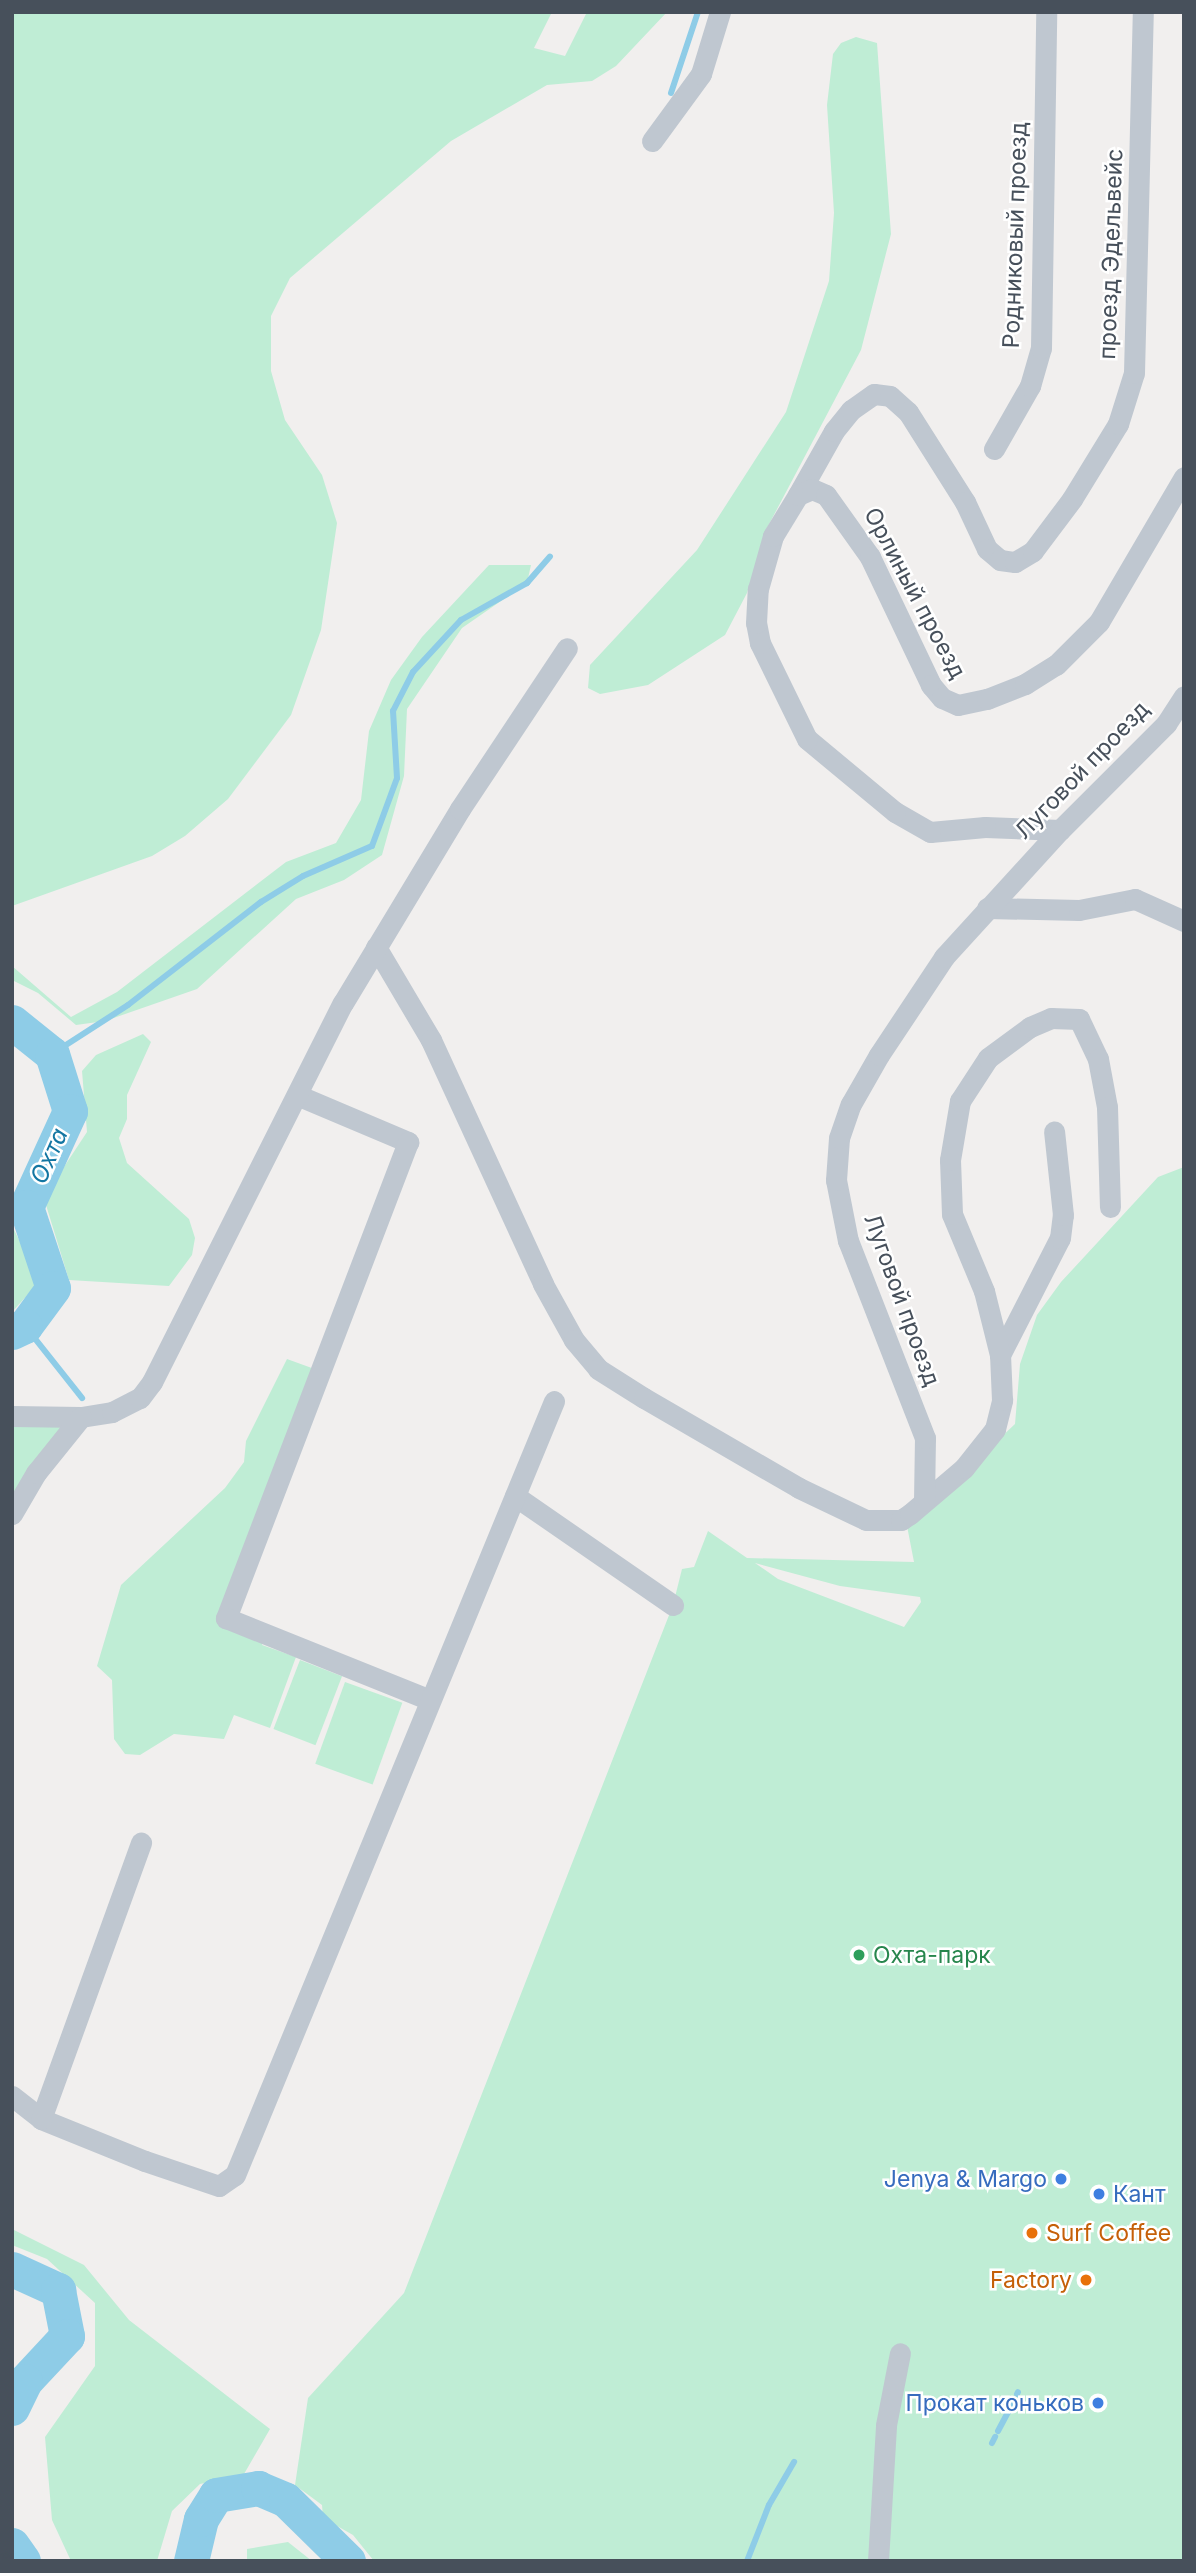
<!DOCTYPE html>
<html>
<head>
<meta charset="utf-8">
<style>
  body { margin:0 }
  #map { position:relative; width:1196px; height:2573px; overflow:hidden; background:#f1efee; font-family:Inter,sans-serif }
  div>[style] { position:absolute }
  .green>* { inset:0; background:#bfedd5; transform-origin:0 0 }
  .stream>* { height:6px; margin:-3px; padding:0 3px; transform-origin:3px; border-radius:3px; background:#8ecce7 }
  .river>* { height:35px; margin:-17.5px; padding:0 17.5px; transform-origin:17.5px; border-radius:17.5px; background:#8ecce7 }
  .minor>* { height:21px; margin:-10.5px; padding:0 10.5px; transform-origin:10.5px; border-radius:10.5px; background:#bfc7d0 }
  .dots>* { width:19px; height:19px; translate:-50% -50%; box-sizing:border-box; border:4px solid #fff; border-radius:50% }
  span { translate:-50% -50%; white-space:nowrap; text-align:center; line-height:1.15; -webkit-text-stroke:5px #fff; paint-order:stroke }
  .street-label { font-size:23px; color:#47505b }
  .leisure-label { font-size:23px; color:#27864d }
  .left { translate:0 -50%; text-align:left }
  .shop-label { font-size:23px; color:#366cbe }
  .right { translate:-100% -50%; text-align:right }
  .food-label { font-size:23px; color:#c56008 }
  .water-label { font-size:24px; color:#1376a2; font-style:italic }
  .frame { position:absolute; inset:0; border:14px solid #47505b; pointer-events:none }
</style>
</head>
<body>
<div id="map">
  <div class="green">
    <i style="clip-path:polygon(12px 12px,552px 12px,534px 48px,565px 56px,587px 12px,667px 12px,616px 66px,592px 81px,547px 85px,451px 141px,290px 278px,271px 316px,271px 371px,285px 420px,322px 475px,337px 523px,321px 630px,291px 715px,228px 799px,185px 836px,152px 856px,12px 906px)"></i>
    <i style="clip-path:polygon(856px 37px,877px 43px,891px 234px,861px 350px,767px 528px,747px 593px,725px 635px,648px 685px,600px 694px,588px 688px,590px 665px,697px 550px,786px 412px,829px 281px,834px 213px,827px 105px,833px 54px,841px 43px)"></i>
    <i style="clip-path:polygon(489px 565px,531px 565px,527px 583px,567px 648px,527px 583px,462px 628px,407px 709px,404px 776px,382px 855px,344px 880px,296px 899px,197px 989px,105px 1021px,76px 1025px,38px 993px,12px 980px,12px 966px,71px 1017px,117px 992px,286px 862px,336px 843px,361px 800px,369px 731px,391px 680px,422px 637px)"></i>
    <i style="clip-path:polygon(143px 1034px,151px 1042px,127px 1095px,127px 1119px,119px 1138px,127px 1163px,189px 1219px,195px 1238px,192px 1255px,169px 1286px,69px 1280px,46px 1205px,52px 1185px,87px 1132px,82px 1071px,96px 1055px)"></i>
    <i style="clip-path:polygon(evenodd,1184px 1167px,1184px 2561px,374px 2561px,353px 2535px,323px 2518px,322px 2505px,295px 2485px,308px 2398px,404px 2293px,673px 1605px,682px 1569px,694px 1567px,708px 1531px,747px 1558px,914px 1562px,907px 1526px,1015px 1424px,1020px 1364px,1037px 1315px,1061px 1282px,1158px 1177px,1184px 1167px,755px 1563px,840px 1586px,920px 1597px,921px 1602px,904px 1627px,778px 1579px,755px 1563px)"></i>
    <i style="clip-path:polygon(12px 1226px,40px 1281px,12px 1312px)"></i>
    <i style="clip-path:polygon(287px 1359px,320px 1371px,226px 1617px,266px 1634px,262px 1645px,296px 1657px,270px 1728px,234px 1715px,224px 1739px,174px 1734px,140px 1755px,125px 1754px,114px 1739px,112px 1680px,97px 1666px,121px 1585px,225px 1488px,244px 1462px,246px 1441px)"></i>
    <i style="clip-path:polygon(12px 1416px,81px 1417px,12px 1514px)"></i>
    <i style="left:300px;top:1660px;width:45px;height:74px;rotate:21deg"></i>
    <i style="left:345px;top:1682px;width:61px;height:87px;rotate:20deg"></i>
    <i style="clip-path:polygon(12px 2229px,84px 2265px,129px 2320px,270px 2429px,244px 2474px,200px 2484px,172px 2511px,157px 2561px,71px 2561px,52px 2520px,45px 2437px,95px 2366px,95px 2303px,47px 2259px,12px 2245px)"></i>
    <i style="clip-path:polygon(288px 2542px,312px 2561px,247px 2561px,247px 2549px)"></i>
  </div>
  <div class="stream">
    <i style="left:671px;top:93px;width:85px;rotate:-71.6deg"></i>
    <i style="left:52px;top:1054px;width:90px;rotate:-32.8deg"></i>
    <i style="left:128px;top:1005px;width:168px;rotate:-37.8deg"></i>
    <i style="left:261px;top:902px;width:49px;rotate:-31.8deg"></i>
    <i style="left:303px;top:876px;width:75px;rotate:-23.5deg"></i>
    <i style="left:372px;top:846px;width:72px;rotate:-69.8deg"></i>
    <i style="left:397px;top:778px;width:67px;rotate:-93.4deg"></i>
    <i style="left:393px;top:711px;width:44px;rotate:-62.9deg"></i>
    <i style="left:413px;top:672px;width:71px;rotate:-47.3deg"></i>
    <i style="left:461px;top:620px;width:76px;rotate:-29.3deg"></i>
    <i style="left:527px;top:583px;width:35px;rotate:-49deg"></i>
    <i style="left:25px;top:1326px;width:92px;rotate:51.6deg"></i>
    <i style="left:1017px;top:2394px;width:2px;rotate:-63deg"></i>
    <i style="left:998px;top:2431px;width:34px;rotate:-62deg"></i>
    <i style="left:992px;top:2443px;width:7px;rotate:-63deg"></i>
    <i style="left:747px;top:2561px;width:60px;rotate:-68.6deg"></i>
    <i style="left:769px;top:2505px;width:50px;rotate:-59.8deg"></i>
  </div>
  <div class="river">
    <i style="left:12px;top:1022px;width:51px;rotate:38.7deg"></i>
    <i style="left:52px;top:1054px;width:60px;rotate:72.5deg"></i>
    <i style="left:70px;top:1111px;width:106px;rotate:114.6deg"></i>
    <i style="left:26px;top:1207px;width:85px;rotate:71.6deg"></i>
    <i style="left:53px;top:1288px;width:47px;rotate:126.4deg"></i>
    <i style="left:25px;top:1326px;width:14px;rotate:155deg"></i>
    <i style="left:12px;top:2269px;width:51px;rotate:24.5deg"></i>
    <i style="left:58px;top:2290px;width:47px;rotate:78.9deg"></i>
    <i style="left:67px;top:2336px;width:62px;rotate:133deg"></i>
    <i style="left:25px;top:2381px;width:30px;rotate:116deg"></i>
    <i style="left:12px;top:2545px;width:19px;rotate:55deg"></i>
    <i style="left:191px;top:2561px;width:43px;rotate:-76.6deg"></i>
    <i style="left:201px;top:2519px;width:28px;rotate:-58deg"></i>
    <i style="left:216px;top:2495px;width:43px;rotate:-9.5deg"></i>
    <i style="left:258px;top:2488px;width:30px;rotate:23deg"></i>
    <i style="left:286px;top:2500px;width:87px;rotate:44.5deg"></i>
  </div>
  <div class="minor">
    <i style="left:652px;top:141px;width:83px;rotate:-53.8deg"></i>
    <i style="left:701px;top:74px;width:65px;rotate:-73deg"></i>
    <i style="left:994px;top:449px;width:73px;rotate:-60.3deg"></i>
    <i style="left:1030px;top:386px;width:40px;rotate:-74deg"></i>
    <i style="left:1041px;top:348px;width:336px;rotate:-89.1deg"></i>
    <i style="left:798px;top:495px;width:73px;rotate:-60.6deg"></i>
    <i style="left:834px;top:431px;width:27px;rotate:-51deg"></i>
    <i style="left:851px;top:410px;width:28px;rotate:-35deg"></i>
    <i style="left:874px;top:394px;width:16px;rotate:7deg"></i>
    <i style="left:890px;top:396px;width:24px;rotate:42deg"></i>
    <i style="left:908px;top:412px;width:107px;rotate:57.7deg"></i>
    <i style="left:965px;top:502px;width:52px;rotate:64.9deg"></i>
    <i style="left:987px;top:549px;width:17px;rotate:40deg"></i>
    <i style="left:1000px;top:560px;width:15px;rotate:8deg"></i>
    <i style="left:1015px;top:562px;width:21px;rotate:-31deg"></i>
    <i style="left:1033px;top:551px;width:65px;rotate:-53.1deg"></i>
    <i style="left:1072px;top:499px;width:88px;rotate:-58.5deg"></i>
    <i style="left:1118px;top:424px;width:53px;rotate:-72.6deg"></i>
    <i style="left:1134px;top:373px;width:361px;rotate:-88.6deg"></i>
    <i style="left:1060px;top:830px;width:75px;rotate:-177.7deg"></i>
    <i style="left:985px;top:827px;width:55px;rotate:174.8deg"></i>
    <i style="left:930px;top:832px;width:40px;rotate:-150.3deg"></i>
    <i style="left:895px;top:812px;width:114px;rotate:-140.3deg"></i>
    <i style="left:807px;top:739px;width:107px;rotate:-116.1deg"></i>
    <i style="left:760px;top:643px;width:20px;rotate:-101deg"></i>
    <i style="left:756px;top:623px;width:34px;rotate:-87deg"></i>
    <i style="left:758px;top:589px;width:55px;rotate:-74.2deg"></i>
    <i style="left:773px;top:536px;width:48px;rotate:-58.6deg"></i>
    <i style="left:798px;top:495px;width:15px;rotate:-23deg"></i>
    <i style="left:812px;top:489px;width:15px;rotate:23deg"></i>
    <i style="left:826px;top:495px;width:76px;rotate:54.6deg"></i>
    <i style="left:870px;top:557px;width:142px;rotate:64.5deg"></i>
    <i style="left:931px;top:685px;width:17px;rotate:50deg"></i>
    <i style="left:942px;top:698px;width:17px;rotate:24deg"></i>
    <i style="left:958px;top:705px;width:30px;rotate:-12deg"></i>
    <i style="left:987px;top:699px;width:41px;rotate:-21.5deg"></i>
    <i style="left:1025px;top:684px;width:36px;rotate:-32deg"></i>
    <i style="left:1056px;top:665px;width:61px;rotate:-45deg"></i>
    <i style="left:1099px;top:622px;width:168px;rotate:-59.6deg"></i>
    <i style="left:987px;top:908px;width:92px;rotate:1.2deg"></i>
    <i style="left:1079px;top:910px;width:57px;rotate:-11.1deg"></i>
    <i style="left:1135px;top:899px;width:54px;rotate:24.2deg"></i>
    <i style="left:376px;top:947px;width:108px;rotate:59.4deg"></i>
    <i style="left:431px;top:1040px;width:268px;rotate:65.3deg"></i>
    <i style="left:543px;top:1284px;width:64px;rotate:61deg"></i>
    <i style="left:574px;top:1340px;width:38px;rotate:50deg"></i>
    <i style="left:598px;top:1369px;width:54px;rotate:32.2deg"></i>
    <i style="left:644px;top:1398px;width:179px;rotate:30.1deg"></i>
    <i style="left:799px;top:1488px;width:74px;rotate:25.5deg"></i>
    <i style="left:866px;top:1520px;width:35px"></i>
    <i style="left:901px;top:1520px;width:11px;rotate:-34deg"></i>
    <i style="left:910px;top:1514px;width:71px;rotate:-40.4deg"></i>
    <i style="left:964px;top:1468px;width:50px;rotate:-51.5deg"></i>
    <i style="left:995px;top:1429px;width:30px;rotate:-76deg"></i>
    <i style="left:1002px;top:1400px;width:45px;rotate:-92.5deg"></i>
    <i style="left:1000px;top:1355px;width:131px;rotate:-62.9deg"></i>
    <i style="left:1060px;top:1238px;width:23px;rotate:-83deg"></i>
    <i style="left:1063px;top:1215px;width:84px;rotate:-96.1deg"></i>
    <i style="left:297px;top:1095px;width:121px;rotate:22.9deg"></i>
    <i style="left:408px;top:1142px;width:510px;rotate:110.92deg"></i>
    <i style="left:226px;top:1618px;width:218px;rotate:21.9deg"></i>
    <i style="left:1000px;top:1355px;width:66px;rotate:-104deg"></i>
    <i style="left:984px;top:1291px;width:83px;rotate:-112.6deg"></i>
    <i style="left:952px;top:1214px;width:54px;rotate:-92.1deg"></i>
    <i style="left:950px;top:1160px;width:60px;rotate:-80.4deg"></i>
    <i style="left:960px;top:1101px;width:51px;rotate:-56.9deg"></i>
    <i style="left:988px;top:1058px;width:52px;rotate:-36.4deg"></i>
    <i style="left:1030px;top:1027px;width:23px;rotate:-23deg"></i>
    <i style="left:1051px;top:1018px;width:28px;rotate:2deg"></i>
    <i style="left:1079px;top:1019px;width:44px;rotate:64.6deg"></i>
    <i style="left:1098px;top:1059px;width:49px;rotate:79.4deg"></i>
    <i style="left:1107px;top:1107px;width:100px;rotate:88.3deg"></i>
    <i style="left:12px;top:1416px;width:69px;rotate:0.8deg"></i>
    <i style="left:81px;top:1417px;width:31px;rotate:-9deg"></i>
    <i style="left:112px;top:1412px;width:31px;rotate:-27deg"></i>
    <i style="left:140px;top:1398px;width:20px;rotate:-53deg"></i>
    <i style="left:152px;top:1382px;width:424px;rotate:-63.3deg"></i>
    <i style="left:343px;top:1003px;width:227px;rotate:-58.9deg"></i>
    <i style="left:460px;top:809px;width:193px;rotate:-56.4deg"></i>
    <i style="left:515px;top:1496px;width:192px;rotate:34.6deg"></i>
    <i style="left:924px;top:1501px;width:63px;rotate:-89.1deg"></i>
    <i style="left:925px;top:1438px;width:212px;rotate:-111.3deg"></i>
    <i style="left:848px;top:1241px;width:62px;rotate:-101.1deg"></i>
    <i style="left:836px;top:1180px;width:42px;rotate:-85.9deg"></i>
    <i style="left:839px;top:1138px;width:36px;rotate:-71deg"></i>
    <i style="left:851px;top:1104px;width:56px;rotate:-60.3deg"></i>
    <i style="left:879px;top:1055px;width:118px;rotate:-56.4deg"></i>
    <i style="left:944px;top:957px;width:172px;rotate:-47.6deg"></i>
    <i style="left:1060px;top:830px;width:150px;rotate:-45deg"></i>
    <i style="left:1166px;top:724px;width:33px;rotate:-57deg"></i>
    <i style="left:12px;top:1514px;width:48px;rotate:-59.7deg"></i>
    <i style="left:36px;top:1473px;width:72px;rotate:-51.2deg"></i>
    <i style="left:12px;top:2096px;width:37px;rotate:38deg"></i>
    <i style="left:41px;top:2119px;width:112px;rotate:22deg"></i>
    <i style="left:145px;top:2161px;width:78px;rotate:18.7deg"></i>
    <i style="left:219px;top:2186px;width:19px;rotate:-35deg"></i>
    <i style="left:235px;top:2175px;width:837px;rotate:-67.6deg"></i>
    <i style="left:41px;top:2119px;width:294px;rotate:-70.1deg"></i>
    <i style="left:878px;top:2561px;width:136px;rotate:-86.6deg"></i>
    <i style="left:886px;top:2425px;width:73px;rotate:-79deg"></i>
  </div>
  <div class="dots">
    <i style="left:859px;top:1955px;background:#2e9e5b"></i>
    <i style="left:1061px;top:2179px;background:#3f7fe0"></i>
    <i style="left:1099px;top:2194px;background:#3f7fe0"></i>
    <i style="left:1032px;top:2233px;background:#e8710a"></i>
    <i style="left:1086px;top:2280px;background:#e8710a"></i>
    <i style="left:1098px;top:2403px;background:#3f7fe0"></i>
  </div>
  <div class="street-label">
    <span style="left:1015px;top:235px;rotate:-88deg">Родниковый проезд</span>
    <span style="left:1111px;top:254px;rotate:-88deg">проезд Эдельвейс</span>
    <span style="left:915px;top:593px;rotate:62deg">Орлиный проезд</span>
    <span style="left:1082px;top:770px;rotate:-46deg">Луговой проезд</span>
    <span style="left:902px;top:1300px;rotate:70deg">Луговой проезд</span>
  </div>
  <div class="leisure-label">
    <span class="left" style="left:873px;top:1955px">Охта-парк</span>
  </div>
  <div class="shop-label">
    <span class="right" style="left:1047px;top:2179px">Jenya &amp; Margo</span>
    <span class="left" style="left:1113px;top:2194px">Кант</span>
    <span class="right" style="left:1084px;top:2403px">Прокат коньков</span>
  </div>
  <div class="food-label">
    <span class="left" style="left:1046px;top:2233px">Surf Coffee</span>
    <span class="right" style="left:1072px;top:2280px">Factory</span>
  </div>
  <div class="water-label">
    <span style="left:49px;top:1156px;rotate:-66deg">Охта</span>
  </div>
  <div class="frame"></div>
</div>
</body>
</html>
